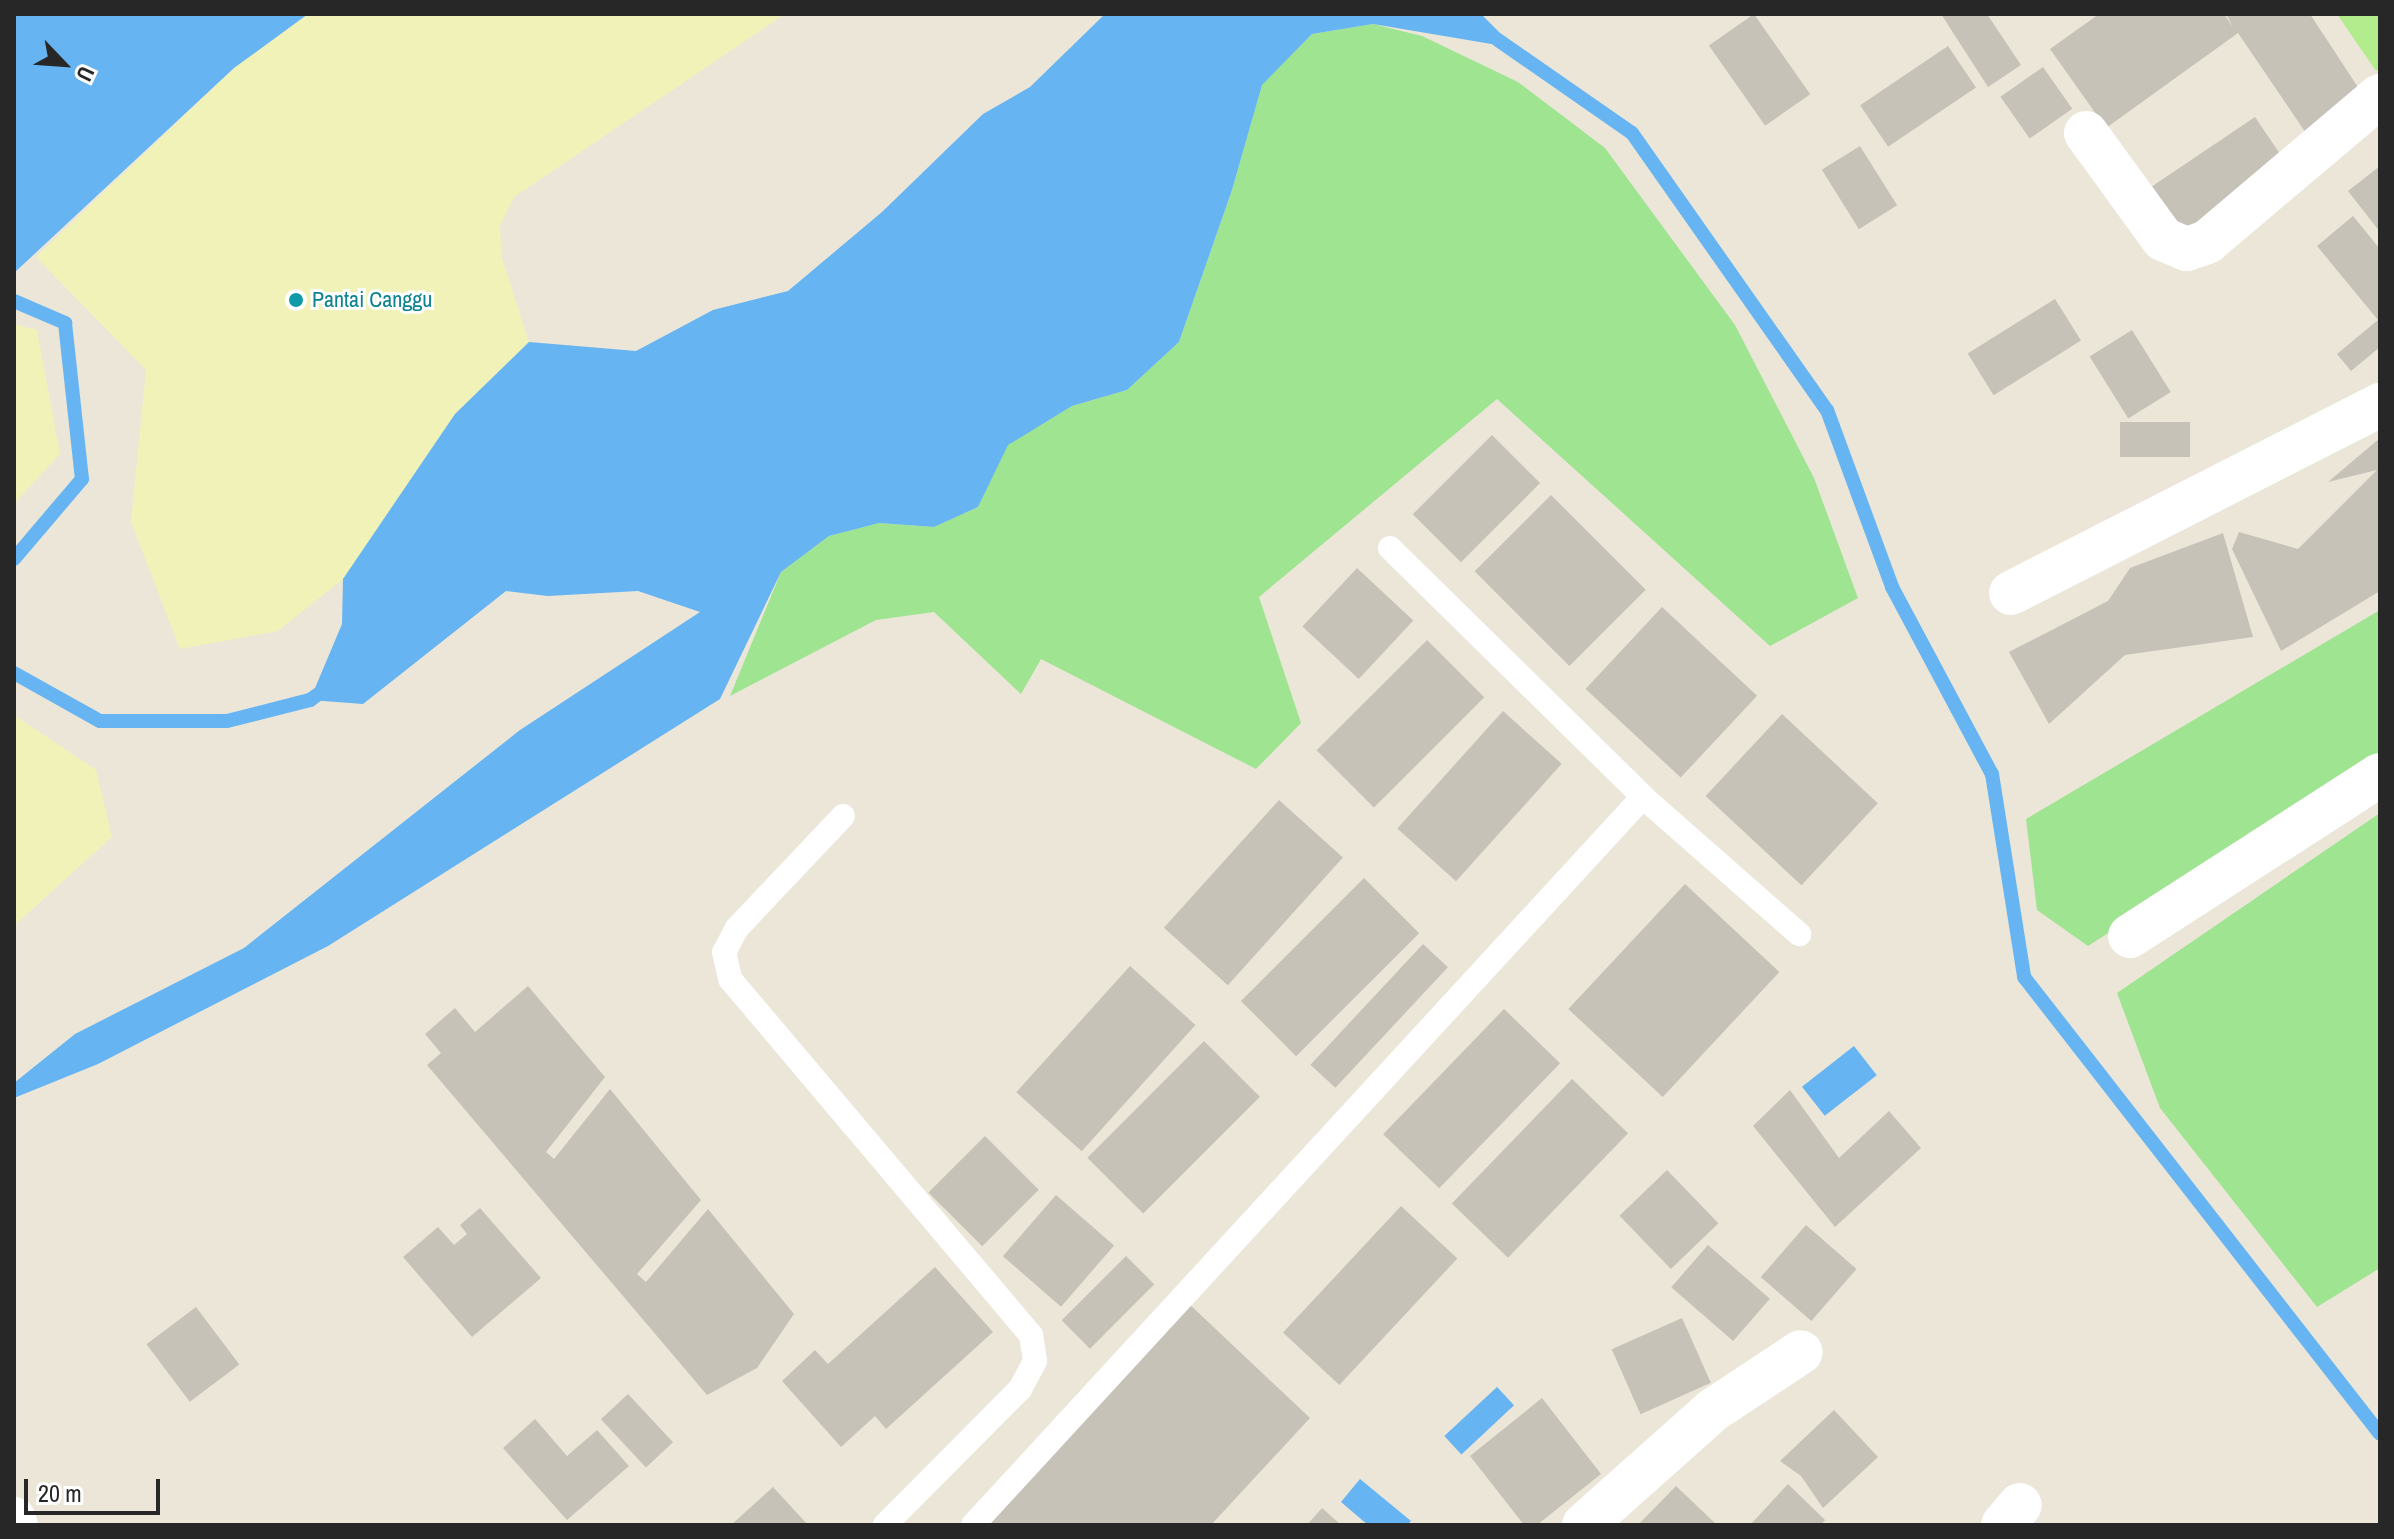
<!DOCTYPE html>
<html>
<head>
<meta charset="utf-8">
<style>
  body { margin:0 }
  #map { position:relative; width:2394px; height:1539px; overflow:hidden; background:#ebe6d8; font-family:"Archivo Narrow",sans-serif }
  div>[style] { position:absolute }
  .green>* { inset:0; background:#9fe491 }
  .sand>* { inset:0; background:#f1f2b8 }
  .pitch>* { inset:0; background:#b3ec8c }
  .water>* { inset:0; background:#66b4f2; transform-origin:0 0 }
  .stream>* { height:14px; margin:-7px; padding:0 7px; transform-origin:7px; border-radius:7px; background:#66b4f2 }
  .building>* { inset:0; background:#c6c2b8; transform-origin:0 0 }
  .lane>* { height:24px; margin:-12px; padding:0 12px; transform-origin:12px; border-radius:12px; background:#fff }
  .street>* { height:44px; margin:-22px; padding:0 22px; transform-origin:22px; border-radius:22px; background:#fff }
  .dots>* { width:22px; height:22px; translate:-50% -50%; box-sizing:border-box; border:4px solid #fff; border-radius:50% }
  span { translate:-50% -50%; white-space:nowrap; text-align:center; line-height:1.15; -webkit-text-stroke:6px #fff; paint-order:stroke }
  .culture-label { font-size:22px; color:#0d838f }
  .left { translate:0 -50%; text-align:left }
  .frame { position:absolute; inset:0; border:16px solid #272727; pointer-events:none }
  .north { position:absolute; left:24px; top:24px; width:80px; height:80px; -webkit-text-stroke:6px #fff; paint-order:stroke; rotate:115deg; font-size:22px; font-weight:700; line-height:32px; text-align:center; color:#272727 }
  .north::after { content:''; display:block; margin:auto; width:28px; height:36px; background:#272727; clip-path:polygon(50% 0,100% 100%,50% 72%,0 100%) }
  .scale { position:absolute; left:24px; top:1479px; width:136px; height:36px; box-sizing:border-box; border:4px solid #272727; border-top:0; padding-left:10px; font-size:24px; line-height:28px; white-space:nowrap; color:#272727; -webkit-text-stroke:6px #fff; paint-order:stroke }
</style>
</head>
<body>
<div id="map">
  <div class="green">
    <i style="clip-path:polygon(1373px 24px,1422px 36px,1518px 82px,1605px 148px,1735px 325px,1814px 478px,1858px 598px,1770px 646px,1497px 399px,1259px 597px,1301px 723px,1256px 769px,1041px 659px,1021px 694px,934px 612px,876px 620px,730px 696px,781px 572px,829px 536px,878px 523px,934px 527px,978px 507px,1007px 445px,1072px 406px,1127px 390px,1179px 342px,1232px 190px,1262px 84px,1312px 34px)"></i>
    <i style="clip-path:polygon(2380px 610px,2380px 758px,2088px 946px,2037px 910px,2026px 819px)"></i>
    <i style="clip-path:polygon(2380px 813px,2380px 1268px,2317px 1307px,2160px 1108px,2117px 993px)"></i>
  </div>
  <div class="sand">
    <i style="clip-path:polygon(308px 14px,785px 14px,514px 197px,500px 226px,502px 258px,529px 342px,455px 414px,343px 579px,278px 631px,180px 649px,131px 522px,146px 370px,36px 257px,234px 68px)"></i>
    <i style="clip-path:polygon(14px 324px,37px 330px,60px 454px,14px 504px)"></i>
    <i style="clip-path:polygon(14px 715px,96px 770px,112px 837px,16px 924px)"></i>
  </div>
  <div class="pitch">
    <i style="clip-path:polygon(2337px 14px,2380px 14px,2380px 68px,2376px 71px)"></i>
  </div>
  <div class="water">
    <i style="clip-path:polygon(14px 14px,308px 14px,234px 68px,14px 273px)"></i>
    <i style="clip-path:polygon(1105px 14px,1481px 14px,1515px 48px,1373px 24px,1312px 34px,1262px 85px,1232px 190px,1179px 342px,1127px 390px,1072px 406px,1008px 445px,978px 507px,934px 527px,879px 523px,829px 536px,781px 572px,720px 699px,328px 946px,98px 1064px,14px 1098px,14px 1083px,75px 1034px,244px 948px,520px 730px,700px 612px,638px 591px,548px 596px,506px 591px,363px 704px,310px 700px,342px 624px,343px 579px,455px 414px,529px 342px,636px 351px,713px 310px,788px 291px,882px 212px,983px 114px,1030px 87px)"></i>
    <i style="left:1854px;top:1046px;width:37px;height:66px;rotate:52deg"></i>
    <i style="left:1497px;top:1387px;width:25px;height:72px;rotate:47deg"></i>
    <i style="clip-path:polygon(1360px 1479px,1411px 1521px,1407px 1525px,1368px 1525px,1341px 1502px)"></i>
  </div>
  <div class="stream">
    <i style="left:1498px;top:40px;width:163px;rotate:34.8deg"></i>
    <i style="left:1632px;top:133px;width:339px;rotate:54.9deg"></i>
    <i style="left:1827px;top:410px;width:189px;rotate:69.8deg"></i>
    <i style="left:1892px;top:587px;width:212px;rotate:61.9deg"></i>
    <i style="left:1992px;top:774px;width:206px;rotate:81deg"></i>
    <i style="left:2024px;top:977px;width:579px;rotate:52.08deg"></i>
    <i style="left:14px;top:301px;width:56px;rotate:23.3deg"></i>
    <i style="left:65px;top:323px;width:157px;rotate:83.8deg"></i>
    <i style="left:82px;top:479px;width:105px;rotate:130.4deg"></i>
    <i style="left:14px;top:673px;width:98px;rotate:29.2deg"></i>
    <i style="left:100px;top:721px;width:127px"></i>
    <i style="left:227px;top:721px;width:86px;rotate:-14.2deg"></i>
    <i style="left:310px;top:700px;width:19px;rotate:-35deg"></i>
  </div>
  <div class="building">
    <i style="left:1754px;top:14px;width:98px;height:55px;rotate:55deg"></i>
    <i style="clip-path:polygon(1941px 14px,1987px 14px,2021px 65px,1988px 87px)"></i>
    <i style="clip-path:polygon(2099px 14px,2224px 14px,2233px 27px,2226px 14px,2310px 14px,2365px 98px,2308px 136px,2238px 33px,2106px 128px,2050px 49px)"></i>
    <i style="left:1948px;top:46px;width:50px;height:106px;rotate:56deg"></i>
    <i style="left:2043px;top:67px;width:51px;height:52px;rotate:55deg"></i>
    <i style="left:2255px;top:117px;width:58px;height:124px;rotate:56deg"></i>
    <i style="left:1860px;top:146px;width:70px;height:45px;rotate:58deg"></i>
    <i style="clip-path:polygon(2380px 166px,2380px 232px,2348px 191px)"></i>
    <i style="clip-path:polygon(2353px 216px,2380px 249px,2380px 347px,2351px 371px,2337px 354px,2378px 320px,2317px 246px)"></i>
    <i style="left:2055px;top:299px;width:49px;height:103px;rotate:58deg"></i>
    <i style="left:2132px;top:330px;width:73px;height:50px;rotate:58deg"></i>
    <i style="left:2190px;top:422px;width:35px;height:70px;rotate:90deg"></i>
    <i style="left:1492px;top:435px;width:68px;height:112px;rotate:45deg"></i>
    <i style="clip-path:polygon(2380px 438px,2380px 591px,2281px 651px,2232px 549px,2239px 532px,2298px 549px,2377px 470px,2328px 482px)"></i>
    <i style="left:1551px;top:495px;width:134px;height:108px;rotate:45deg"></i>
    <i style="clip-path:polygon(2223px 533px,2253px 637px,2125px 655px,2049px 724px,2009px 652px,2108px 601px,2130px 568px)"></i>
    <i style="left:1357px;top:568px;width:77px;height:80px;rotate:43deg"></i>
    <i style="left:1662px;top:607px;width:130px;height:112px;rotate:43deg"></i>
    <i style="left:1427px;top:640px;width:81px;height:156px;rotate:45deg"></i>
    <i style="left:1503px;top:711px;width:79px;height:158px;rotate:42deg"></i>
    <i style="left:1782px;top:714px;width:131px;height:112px;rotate:43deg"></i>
    <i style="left:1279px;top:800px;width:86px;height:172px;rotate:42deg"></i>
    <i style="left:1364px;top:878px;width:78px;height:174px;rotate:45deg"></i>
    <i style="left:1685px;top:884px;width:129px;height:171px;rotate:43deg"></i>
    <i style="left:1423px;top:944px;width:34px;height:165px;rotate:43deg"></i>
    <i style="left:1130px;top:966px;width:88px;height:170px;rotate:42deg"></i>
    <i style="clip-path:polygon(528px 986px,605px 1077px,546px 1152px,554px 1159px,610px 1089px,701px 1200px,637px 1274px,646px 1282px,708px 1209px,794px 1314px,757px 1368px,707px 1395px,427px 1065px,441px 1053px,425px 1034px,455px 1008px,475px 1032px)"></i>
    <i style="left:1504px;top:1009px;width:78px;height:174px;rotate:44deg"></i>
    <i style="left:1204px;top:1041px;width:79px;height:165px;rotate:45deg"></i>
    <i style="left:1572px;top:1079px;width:78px;height:173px;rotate:44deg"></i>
    <i style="clip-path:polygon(1790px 1090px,1839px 1158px,1889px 1111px,1921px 1148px,1835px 1227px,1753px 1126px)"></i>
    <i style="left:985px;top:1136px;width:76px;height:80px;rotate:45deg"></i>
    <i style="left:1667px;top:1170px;width:74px;height:66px;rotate:46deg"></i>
    <i style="left:1056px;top:1195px;width:77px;height:81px;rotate:41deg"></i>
    <i style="left:1401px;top:1206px;width:77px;height:173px;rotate:43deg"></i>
    <i style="clip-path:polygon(480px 1208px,541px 1278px,472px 1337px,403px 1257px,438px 1227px,454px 1245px,467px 1234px,460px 1225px)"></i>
    <i style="left:1806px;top:1225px;width:67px;height:69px;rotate:41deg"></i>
    <i style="left:1708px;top:1245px;width:82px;height:56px;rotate:41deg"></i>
    <i style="left:1126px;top:1256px;width:40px;height:91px;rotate:45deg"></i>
    <i style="clip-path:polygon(935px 1267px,993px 1332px,886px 1429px,875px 1416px,841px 1447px,782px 1381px,815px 1350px,828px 1364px)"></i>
    <i style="clip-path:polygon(1186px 1301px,1310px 1418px,1211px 1525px,977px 1525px)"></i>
    <i style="left:196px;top:1307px;width:72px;height:62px;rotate:53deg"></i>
    <i style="left:1682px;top:1318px;width:71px;height:77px;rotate:66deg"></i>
    <i style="left:628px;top:1394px;width:66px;height:37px;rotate:47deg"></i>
    <i style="clip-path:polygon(1542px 1398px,1601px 1474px,1537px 1525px,1524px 1525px,1470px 1456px)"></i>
    <i style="clip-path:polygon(1834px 1410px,1878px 1457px,1823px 1508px,1801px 1476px,1780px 1461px)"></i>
    <i style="clip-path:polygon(535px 1419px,567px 1456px,597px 1430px,629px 1466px,567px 1520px,503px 1448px)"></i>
    <i style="clip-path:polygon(1788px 1484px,1825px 1520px,1821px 1525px,1750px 1525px)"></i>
    <i style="clip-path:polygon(1676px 1486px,1717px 1525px,1638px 1525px)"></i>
    <i style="clip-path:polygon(773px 1487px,808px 1525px,731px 1525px)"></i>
    <i style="clip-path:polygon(1322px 1508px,1341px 1525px,1307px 1525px)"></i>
  </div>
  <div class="lane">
    <i style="left:1390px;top:548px;width:355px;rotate:44.5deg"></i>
    <i style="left:1643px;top:797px;width:208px;rotate:41.3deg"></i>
    <i style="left:843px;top:816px;width:154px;rotate:133.4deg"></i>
    <i style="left:737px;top:928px;width:27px;rotate:118deg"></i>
    <i style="left:724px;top:952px;width:28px;rotate:77deg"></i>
    <i style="left:730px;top:979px;width:466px;rotate:49.8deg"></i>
    <i style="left:1031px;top:1335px;width:26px;rotate:81deg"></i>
    <i style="left:1035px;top:1361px;width:32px;rotate:118deg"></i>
    <i style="left:1020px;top:1389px;width:192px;rotate:134.8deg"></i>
    <i style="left:973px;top:1525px;width:989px;rotate:-47.38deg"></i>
  </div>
  <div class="street">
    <i style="left:2086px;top:133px;width:131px;rotate:54deg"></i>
    <i style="left:2163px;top:239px;width:26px;rotate:23deg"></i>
    <i style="left:2187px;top:249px;width:21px;rotate:-19deg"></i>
    <i style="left:2207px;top:242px;width:226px;rotate:-40.2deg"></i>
    <i style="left:2011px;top:593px;width:414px;rotate:-27deg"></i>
    <i style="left:2130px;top:936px;width:297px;rotate:-32.8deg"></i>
    <i style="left:14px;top:1519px;width:6px;rotate:72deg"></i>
    <i style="left:1584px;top:1525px;width:173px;rotate:-41.7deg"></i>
    <i style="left:1713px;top:1410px;width:105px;rotate:-33.4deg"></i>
    <i style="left:2003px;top:1525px;width:26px;rotate:-50deg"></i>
  </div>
  <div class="dots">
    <i style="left:296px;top:300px;background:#0f9aa8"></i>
  </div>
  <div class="culture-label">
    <span class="left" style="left:312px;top:300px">Pantai Canggu</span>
  </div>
  <div class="frame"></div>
  <div class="north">U</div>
  <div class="scale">20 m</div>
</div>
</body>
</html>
